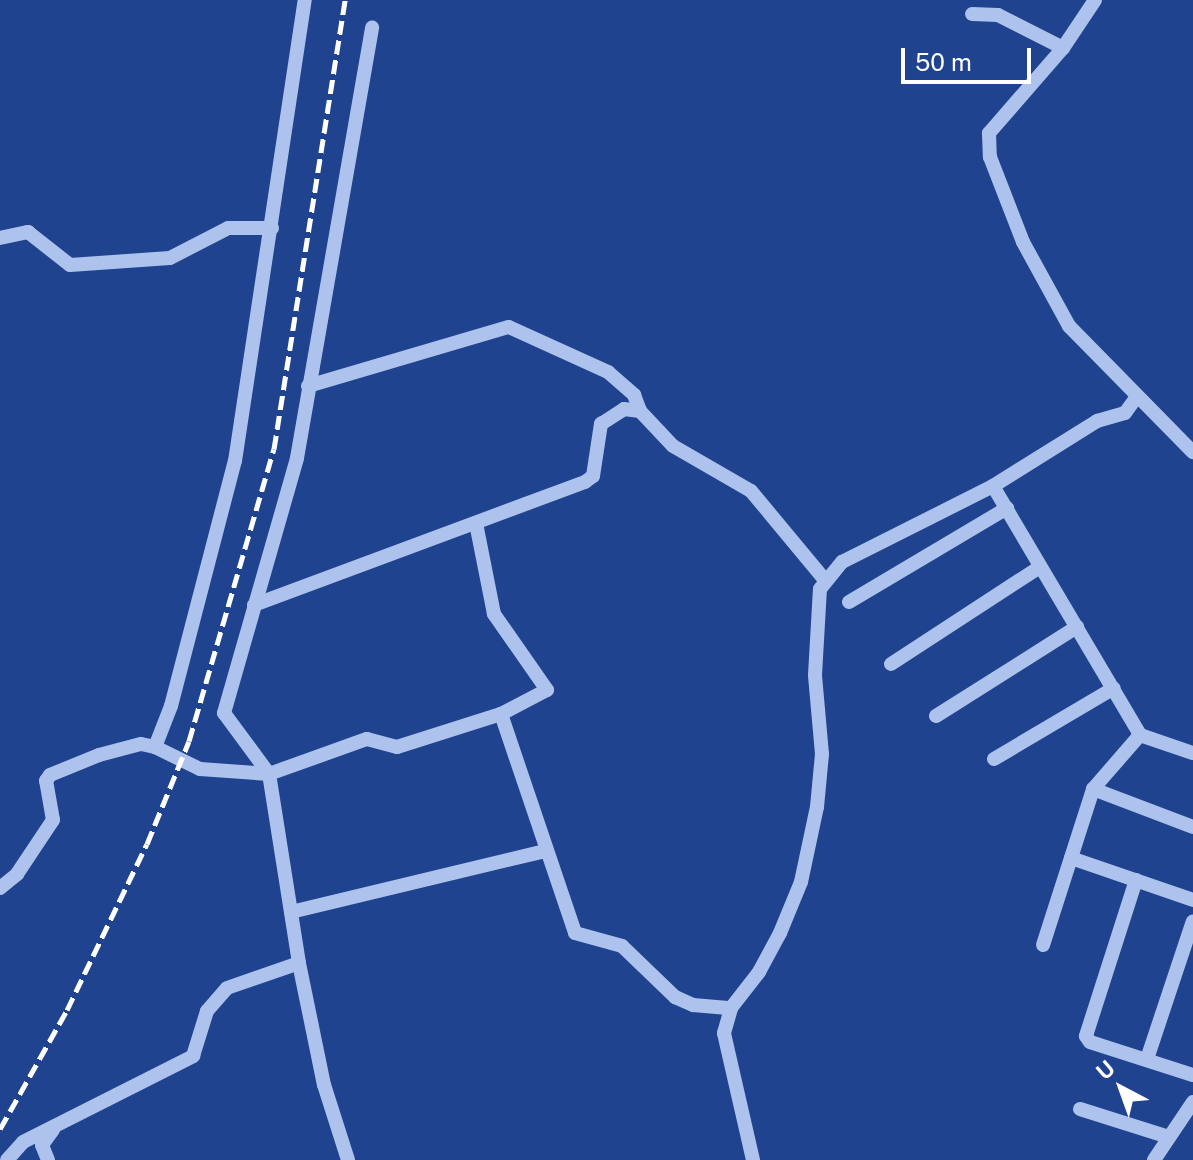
<!DOCTYPE html>
<html>
<head>
<meta charset="utf-8">
<style>
  body { margin:0 }
  #map { position:relative; width:1193px; height:1160px; overflow:hidden; background:#1f438e; font-family:"Public Sans",sans-serif }
  div>[style] { position:absolute }
  .minor>* { height:14px; margin:-7px; padding:0 7px; transform-origin:7px; border-radius:7px; background:#adc3ed }
  .rail>* { height:5px; margin-top:-2.5px; transform-origin:0; background:repeating-linear-gradient(90deg,#fff 0 14px,transparent 0 20px) }
  span { translate:-50% -50%; white-space:nowrap; text-align:center; line-height:1.15; -webkit-text-stroke:8px #1f438e; paint-order:stroke }
  .north { position:absolute; left:1081px; top:1048px; width:80px; height:80px; -webkit-text-stroke:6px #1f438e; paint-order:stroke; rotate:319deg; font-size:22px; font-weight:700; line-height:32px; text-align:center; color:#fff }
  .north::after { content:''; display:block; margin:auto; width:28px; height:36px; background:#fff; clip-path:polygon(50% 0,100% 100%,50% 72%,0 100%) }
  .scale { position:absolute; left:901px; top:48px; width:130px; height:36px; box-sizing:border-box; border:4px solid #fff; border-top:0; padding-left:10px; font-size:24px; line-height:28px; white-space:nowrap; color:#fff; -webkit-text-stroke:6px #1f438e; paint-order:stroke }
</style>
</head>
<body>
<div id="map">
  <div class="minor">
    <i style="left:1095px;top:0;width:58px;rotate:123.7deg"></i>
    <i style="left:1063px;top:48px;width:113px;rotate:131deg"></i>
    <i style="left:989px;top:133px;width:24px;rotate:88deg"></i>
    <i style="left:990px;top:157px;width:91px;rotate:68.8deg"></i>
    <i style="left:1023px;top:242px;width:96px;rotate:61.3deg"></i>
    <i style="left:1069px;top:326px;width:177px;rotate:45.5deg"></i>
    <i style="left:972px;top:14px;width:26px;rotate:2deg"></i>
    <i style="left:998px;top:15px;width:73px;rotate:26.9deg"></i>
    <i style="left:0;top:238px;width:29px;rotate:-12deg"></i>
    <i style="left:28px;top:232px;width:53px;rotate:38.2deg"></i>
    <i style="left:70px;top:265px;width:100px;rotate:-4deg"></i>
    <i style="left:170px;top:258px;width:65px;rotate:-27.3deg"></i>
    <i style="left:228px;top:228px;width:44px"></i>
    <i style="left:308px;top:386px;width:209px;rotate:-16.4deg"></i>
    <i style="left:509px;top:327px;width:109px;rotate:24.4deg"></i>
    <i style="left:608px;top:372px;width:35px;rotate:41deg"></i>
    <i style="left:634px;top:395px;width:17px;rotate:69deg"></i>
    <i style="left:640px;top:411px;width:48px;rotate:46.7deg"></i>
    <i style="left:673px;top:446px;width:90px;rotate:30deg"></i>
    <i style="left:751px;top:491px;width:116px;rotate:50.3deg"></i>
    <i style="left:993px;top:486px;width:289px;rotate:59.4deg"></i>
    <i style="left:1140px;top:735px;width:56px;rotate:18.8deg"></i>
    <i style="left:849px;top:602px;width:184px;rotate:-30.7deg"></i>
    <i style="left:254px;top:605px;width:353px;rotate:-20.4deg"></i>
    <i style="left:585px;top:482px;width:10px;rotate:-37deg"></i>
    <i style="left:593px;top:476px;width:53px;rotate:-81.3deg"></i>
    <i style="left:601px;top:424px;width:27px;rotate:-33deg"></i>
    <i style="left:624px;top:409px;width:16px;rotate:7deg"></i>
    <i style="left:891px;top:664px;width:178px;rotate:-33.1deg"></i>
    <i style="left:501px;top:714px;width:231px;rotate:71.3deg"></i>
    <i style="left:575px;top:933px;width:49px;rotate:15.5deg"></i>
    <i style="left:622px;top:946px;width:74px;rotate:43.9deg"></i>
    <i style="left:675px;top:997px;width:20px;rotate:24deg"></i>
    <i style="left:693px;top:1005px;width:38px;rotate:5deg"></i>
    <i style="left:936px;top:716px;width:167px;rotate:-32.3deg"></i>
    <i style="left:155px;top:747px;width:50px;rotate:26.1deg"></i>
    <i style="left:200px;top:769px;width:69px;rotate:4.1deg"></i>
    <i style="left:269px;top:774px;width:104px;rotate:-19.7deg"></i>
    <i style="left:367px;top:739px;width:31px;rotate:15deg"></i>
    <i style="left:397px;top:747px;width:109px;rotate:-17.6deg"></i>
    <i style="left:501px;top:714px;width:52px;rotate:-27.6deg"></i>
    <i style="left:547px;top:690px;width:93px;rotate:-124.9deg"></i>
    <i style="left:494px;top:614px;width:93px;rotate:-101.2deg"></i>
    <i style="left:994px;top:759px;width:139px;rotate:-30.6deg"></i>
    <i style="left:1093px;top:789px;width:107px;rotate:20.8deg"></i>
    <i style="left:1071px;top:858px;width:129px;rotate:19deg"></i>
    <i style="left:1136px;top:880px;width:164px;rotate:107.8deg"></i>
    <i style="left:1086px;top:1036px;width:7px;rotate:56deg"></i>
    <i style="left:1090px;top:1042px;width:108px;rotate:17.8deg"></i>
    <i style="left:0;top:888px;width:22px;rotate:-39deg"></i>
    <i style="left:17px;top:874px;width:65px;rotate:-56.3deg"></i>
    <i style="left:53px;top:820px;width:40px;rotate:-100deg"></i>
    <i style="left:46px;top:781px;width:7px;rotate:-56deg"></i>
    <i style="left:50px;top:775px;width:53px;rotate:-22.2deg"></i>
    <i style="left:99px;top:755px;width:43px;rotate:-14.7deg"></i>
    <i style="left:141px;top:744px;width:14px;rotate:12deg"></i>
    <i style="left:155px;top:747px;width:44px;rotate:-68.7deg"></i>
    <i style="left:171px;top:706px;width:253px;rotate:-75.4deg"></i>
    <i style="left:235px;top:461px;width:466px;rotate:-81.4deg"></i>
    <i style="left:291px;top:912px;width:261px;rotate:-13.5deg"></i>
    <i style="left:1043px;top:945px;width:164px;rotate:-72.2deg"></i>
    <i style="left:1093px;top:789px;width:72px;rotate:-49deg"></i>
    <i style="left:1147px;top:1059px;width:145px;rotate:-71.6deg"></i>
    <i style="left:1080px;top:1109px;width:93px;rotate:17.5deg"></i>
    <i style="left:7px;top:1160px;width:24px;rotate:-48deg"></i>
    <i style="left:23px;top:1142px;width:191px;rotate:-26.8deg"></i>
    <i style="left:193px;top:1056px;width:47px;rotate:-72.7deg"></i>
    <i style="left:207px;top:1011px;width:30px;rotate:-49deg"></i>
    <i style="left:227px;top:988px;width:76px;rotate:-19.1deg"></i>
    <i style="left:48px;top:1160px;width:16px;rotate:-112deg"></i>
    <i style="left:42px;top:1145px;width:19px;rotate:-54deg"></i>
    <i style="left:348px;top:1160px;width:79px;rotate:-107.7deg"></i>
    <i style="left:324px;top:1085px;width:125px;rotate:-101.6deg"></i>
    <i style="left:299px;top:963px;width:191px;rotate:-99deg"></i>
    <i style="left:269px;top:774px;width:76px;rotate:-126.4deg"></i>
    <i style="left:224px;top:713px;width:265px;rotate:-74deg"></i>
    <i style="left:297px;top:458px;width:437px;rotate:-80.1deg"></i>
    <i style="left:753px;top:1160px;width:130px;rotate:-102.9deg"></i>
    <i style="left:724px;top:1033px;width:26px;rotate:-74deg"></i>
    <i style="left:731px;top:1008px;width:46px;rotate:-52.1deg"></i>
    <i style="left:759px;top:972px;width:44px;rotate:-61.7deg"></i>
    <i style="left:780px;top:933px;width:55px;rotate:-67.6deg"></i>
    <i style="left:801px;top:882px;width:77px;rotate:-78deg"></i>
    <i style="left:817px;top:807px;width:53px;rotate:-84.6deg"></i>
    <i style="left:822px;top:754px;width:79px;rotate:-95.1deg"></i>
    <i style="left:815px;top:675px;width:86px;rotate:-86.7deg"></i>
    <i style="left:820px;top:589px;width:35px;rotate:-51deg"></i>
    <i style="left:842px;top:562px;width:169px;rotate:-26.7deg"></i>
    <i style="left:993px;top:486px;width:123px;rotate:-32deg"></i>
    <i style="left:1097px;top:421px;width:29px;rotate:-16deg"></i>
    <i style="left:1125px;top:413px;width:17px;rotate:-54deg"></i>
    <i style="left:1154px;top:1160px;width:70px;rotate:-56.1deg"></i>
  </div>
  <div class="rail">
    <i style="left:0;top:1129px;width:137px;rotate:-60.6deg"></i>
    <i style="left:67px;top:1010px;width:184px;rotate:-64.3deg"></i>
    <i style="left:147px;top:844px;width:111px;rotate:-67.8deg"></i>
    <i style="left:189px;top:741px;width:304px;rotate:-73.8deg"></i>
    <i style="left:274px;top:449px;width:455px;rotate:-81deg"></i>
  </div>
  <div class="north">U</div>
  <div class="scale">50 m</div>
</div>
</body>
</html>
